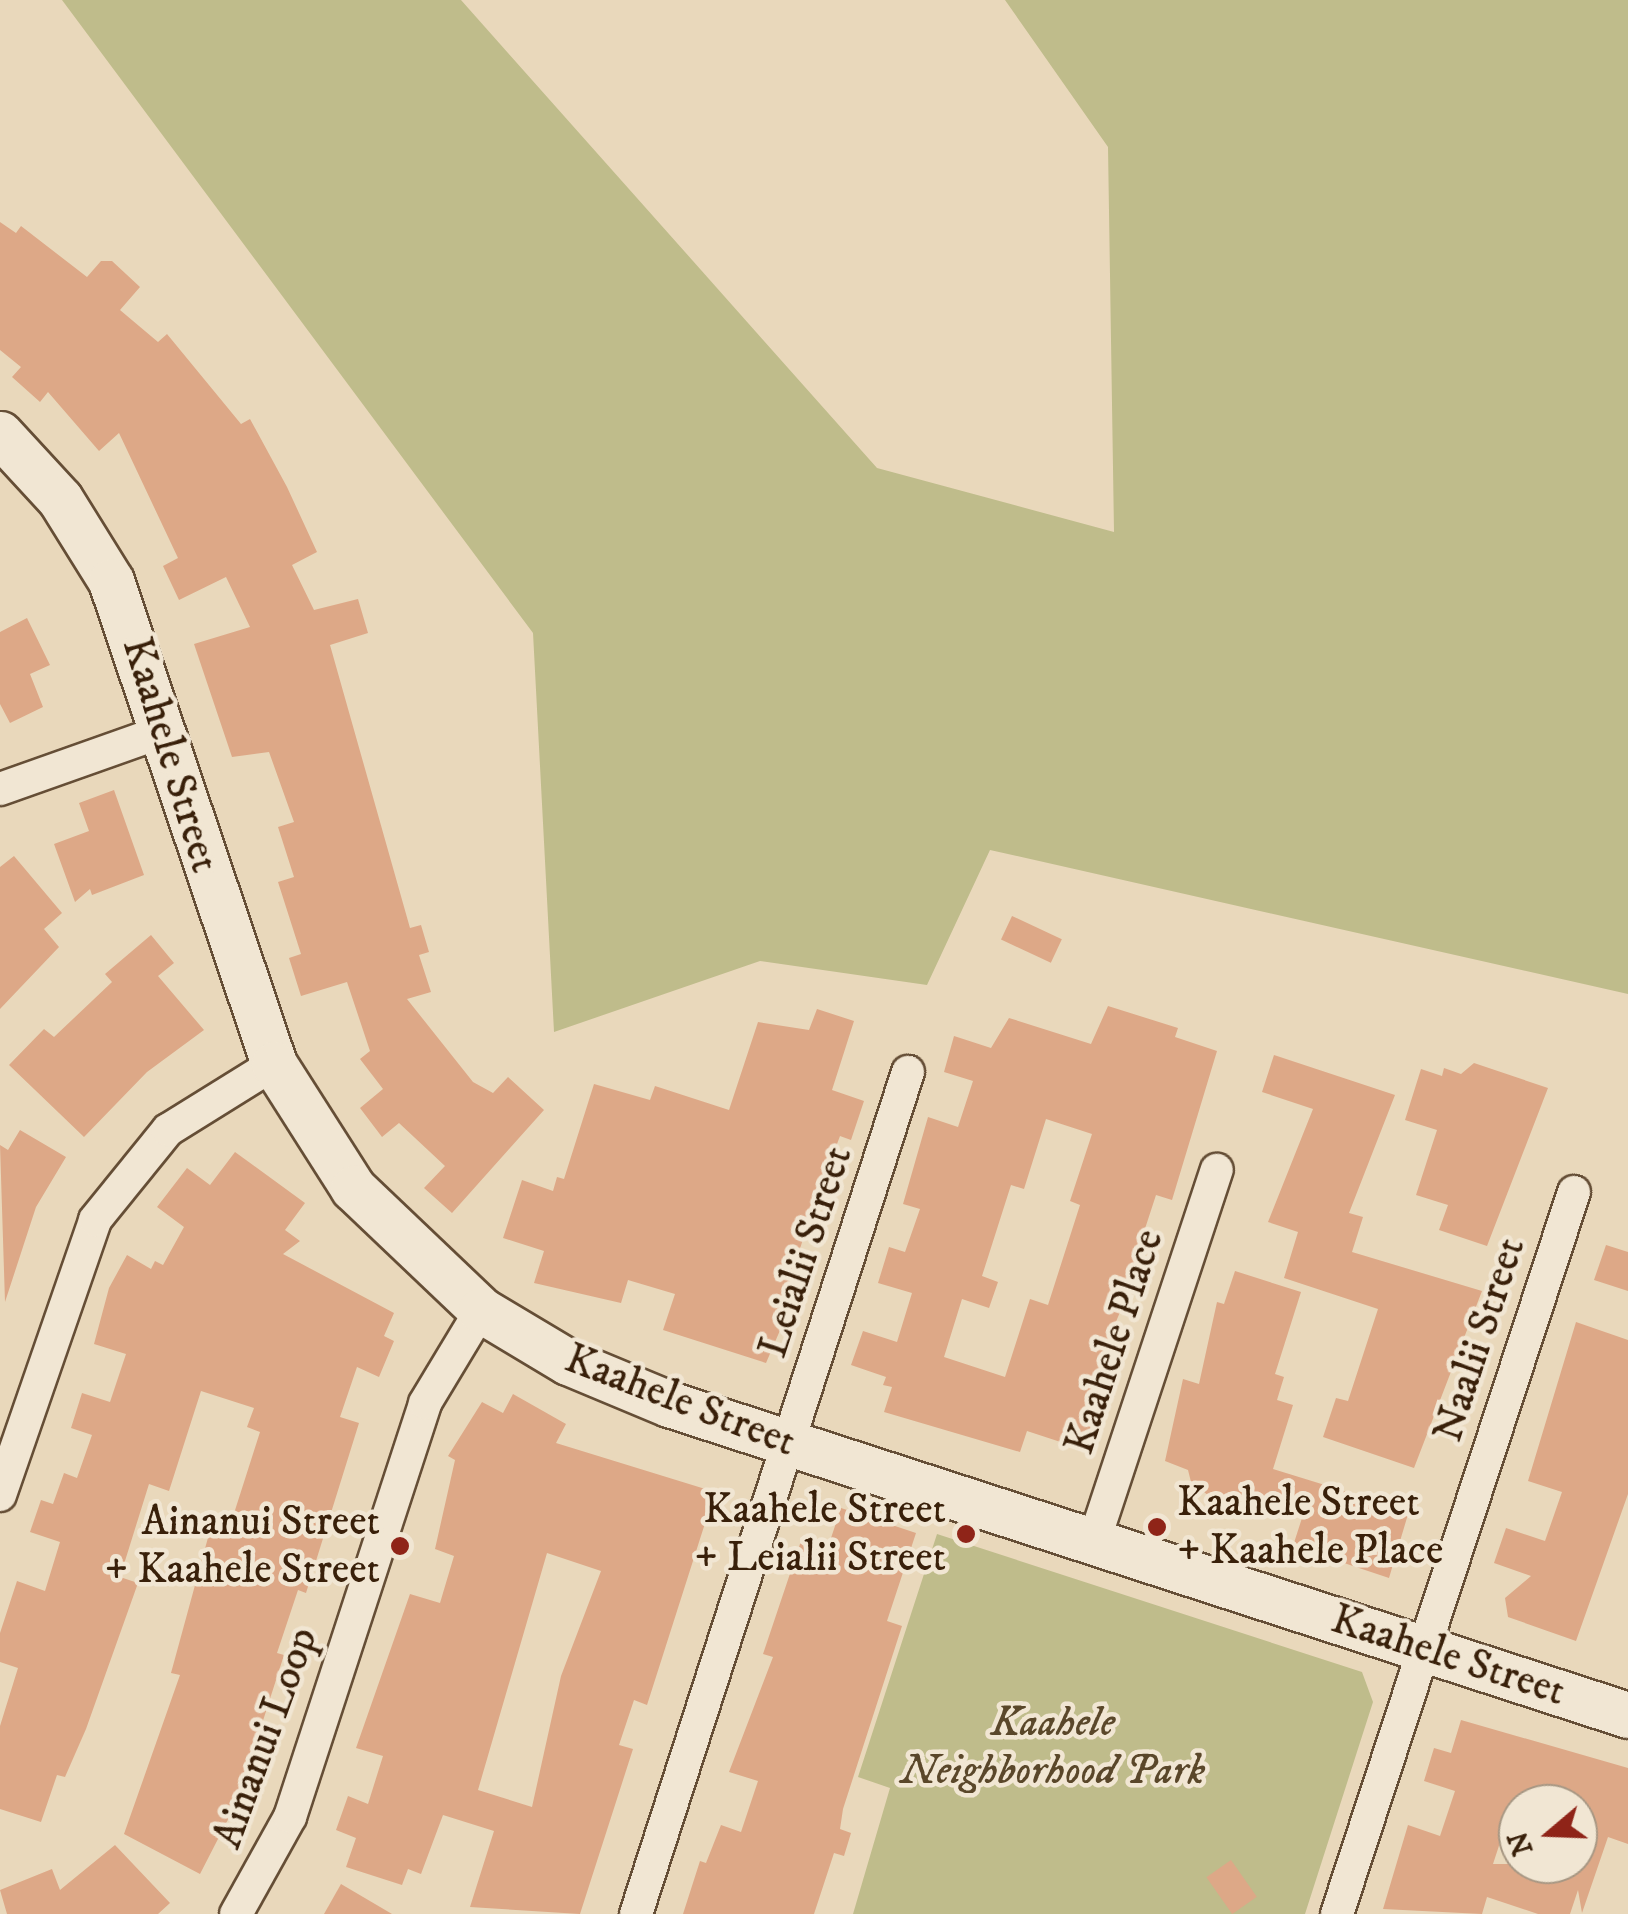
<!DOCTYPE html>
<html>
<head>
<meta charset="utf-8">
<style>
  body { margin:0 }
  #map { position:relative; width:1628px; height:1914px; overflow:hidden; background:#e9d8bb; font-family:"IM FELL DW Pica",serif }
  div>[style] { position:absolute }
  .green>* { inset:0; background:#bfbc8b }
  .building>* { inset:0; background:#dda887; transform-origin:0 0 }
  .roads { filter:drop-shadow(2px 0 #654e36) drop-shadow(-2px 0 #654e36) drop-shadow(0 2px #654e36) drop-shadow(0 -2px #654e36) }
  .street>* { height:32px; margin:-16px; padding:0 16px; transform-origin:16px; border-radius:16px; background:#f1e6d3 }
  .secondary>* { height:45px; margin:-22.5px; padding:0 22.5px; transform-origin:22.5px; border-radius:22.5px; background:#f1e6d3 }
  .dots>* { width:28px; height:28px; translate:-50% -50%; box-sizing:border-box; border:5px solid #f1e6d3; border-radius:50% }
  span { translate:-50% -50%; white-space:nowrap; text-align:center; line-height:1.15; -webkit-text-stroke:9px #f1e6d3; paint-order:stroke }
  .street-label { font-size:42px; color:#39200a }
  .poi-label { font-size:42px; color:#39200a }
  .left { translate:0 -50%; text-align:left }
  .right { translate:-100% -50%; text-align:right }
  .park-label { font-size:42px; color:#5a472a; font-style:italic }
  .north { position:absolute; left:1498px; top:1784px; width:100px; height:100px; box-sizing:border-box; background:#f1e6d3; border:2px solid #a79783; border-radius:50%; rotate:251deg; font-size:28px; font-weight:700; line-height:40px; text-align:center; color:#39200a }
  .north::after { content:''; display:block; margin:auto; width:35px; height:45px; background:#8f2418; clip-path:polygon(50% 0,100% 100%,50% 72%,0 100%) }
</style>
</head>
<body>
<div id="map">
  <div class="green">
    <i style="clip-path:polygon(62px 0,461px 0,877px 468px,1114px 532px,1108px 147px,1005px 0,1628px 0,1628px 994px,990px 850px,927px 985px,760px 961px,554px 1032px,533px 633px)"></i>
    <i style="clip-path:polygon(937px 1534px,1362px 1672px,1373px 1702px,1305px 1914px,853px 1914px,890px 1788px,858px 1777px)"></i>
  </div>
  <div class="building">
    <i style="clip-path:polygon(0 222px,16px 233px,21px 226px,87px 277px,101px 261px,112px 261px,140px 287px,120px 310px,158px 342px,167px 334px,241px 424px,250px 419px,287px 487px,317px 552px,292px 565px,314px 610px,358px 599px,368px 633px,330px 645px,410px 928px,421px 925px,429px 952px,419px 955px,431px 992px,407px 999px,473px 1082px,493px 1093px,508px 1077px,544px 1110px,452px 1213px,424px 1188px,445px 1166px,399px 1123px,382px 1137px,360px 1108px,383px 1089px,360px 1059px,370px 1051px,347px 982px,301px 996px,289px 958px,301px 954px,278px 882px,294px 877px,278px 827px,294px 822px,269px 752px,232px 757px,194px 644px,250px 627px,226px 577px,179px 600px,163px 566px,178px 558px,119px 433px,99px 451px,48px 392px,40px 402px,12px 377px,21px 367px,0 350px)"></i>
    <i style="clip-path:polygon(27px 618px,50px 665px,30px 674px,43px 707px,10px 723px,0 704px,0 632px)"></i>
    <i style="clip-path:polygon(114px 790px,144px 875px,92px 895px,90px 889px,75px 902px,54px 844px,89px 831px,79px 803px)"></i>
    <i style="clip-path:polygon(14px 856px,62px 913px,44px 929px,59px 947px,0 1009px,0 867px)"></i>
    <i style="left:1012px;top:916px;width:55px;height:26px;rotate:25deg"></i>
    <i style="clip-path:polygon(151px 935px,174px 963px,158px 976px,204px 1030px,147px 1072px,84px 1137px,9px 1065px,44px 1029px,54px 1037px,112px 982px,105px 974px)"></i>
    <i style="clip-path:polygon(evenodd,1108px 1006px,1178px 1028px,1175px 1037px,1217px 1051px,1172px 1200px,1156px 1195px,1140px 1244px,1148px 1246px,1115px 1324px,1085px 1450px,1027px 1431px,1020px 1452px,884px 1412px,892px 1387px,883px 1385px,886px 1377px,851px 1365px,863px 1331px,897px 1342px,912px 1293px,878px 1283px,889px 1247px,905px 1252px,920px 1209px,903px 1204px,928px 1117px,958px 1127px,973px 1081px,944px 1072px,954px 1036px,991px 1048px,1009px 1018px,1091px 1044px,1108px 1006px,1046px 1119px,1092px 1134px,1070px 1201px,1080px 1205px,1048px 1305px,1030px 1299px,1005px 1377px,944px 1357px,962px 1299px,989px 1308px,998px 1282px,982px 1276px,1011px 1185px,1024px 1189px,1046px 1119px)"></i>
    <i style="clip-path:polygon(817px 1009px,854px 1021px,832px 1090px,864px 1101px,851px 1140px,840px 1136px,813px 1208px,782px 1305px,790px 1307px,766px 1363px,663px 1330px,675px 1294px,628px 1280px,621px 1303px,534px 1283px,544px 1251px,503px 1238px,522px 1180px,553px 1191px,557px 1177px,564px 1179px,594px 1084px,650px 1100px,655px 1086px,729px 1110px,758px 1022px,809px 1030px)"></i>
    <i style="clip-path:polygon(1274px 1055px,1395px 1095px,1349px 1213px,1363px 1217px,1352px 1252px,1482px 1291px,1414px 1468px,1323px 1437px,1336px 1398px,1348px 1401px,1378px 1309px,1284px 1278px,1298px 1232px,1268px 1222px,1313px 1109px,1262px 1092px)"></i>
    <i style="clip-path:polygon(1474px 1063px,1548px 1088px,1487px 1246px,1439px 1230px,1448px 1205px,1416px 1195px,1437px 1130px,1405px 1120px,1421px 1069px,1442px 1076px,1444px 1068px,1461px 1074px)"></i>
    <i style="clip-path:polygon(20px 1130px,66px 1157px,36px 1207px,5px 1302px,0 1145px,8px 1150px)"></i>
    <i style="clip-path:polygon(235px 1152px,305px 1203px,285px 1230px,300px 1241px,283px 1254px,394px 1313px,384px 1336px,394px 1341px,379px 1377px,357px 1367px,340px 1417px,359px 1423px,306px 1593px,298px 1590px,277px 1653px,284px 1655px,237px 1802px,200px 1874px,124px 1834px,180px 1675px,171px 1673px,212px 1523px,229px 1529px,260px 1432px,247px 1427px,254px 1408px,201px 1391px,169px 1491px,149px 1484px,120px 1577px,138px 1583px,86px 1729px,65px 1777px,57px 1775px,41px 1822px,0 1809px,0 1726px,18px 1668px,0 1662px,0 1633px,17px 1581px,45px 1591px,60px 1542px,30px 1532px,41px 1500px,53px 1504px,64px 1473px,77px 1478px,92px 1435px,71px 1428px,82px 1393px,110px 1402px,126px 1354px,94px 1344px,109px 1288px,127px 1255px,151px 1269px,155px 1261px,163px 1265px,184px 1227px,157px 1207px,187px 1168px,210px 1185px)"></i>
    <i style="clip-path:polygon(1606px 1245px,1628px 1252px,1628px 1291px,1594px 1280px)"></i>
    <i style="clip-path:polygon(1235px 1271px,1301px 1292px,1275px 1374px,1284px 1377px,1277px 1400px,1293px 1405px,1273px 1469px,1409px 1511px,1389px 1578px,1293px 1546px,1310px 1493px,1229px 1512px,1204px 1492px,1194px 1494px,1188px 1470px,1165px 1461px,1183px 1379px,1199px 1384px,1217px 1302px,1224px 1304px)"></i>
    <i style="clip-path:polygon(1576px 1322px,1628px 1340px,1628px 1494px,1576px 1641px,1508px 1617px,1505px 1598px,1531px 1576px,1494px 1563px,1506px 1528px,1545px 1541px,1562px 1492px,1528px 1481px)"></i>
    <i style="clip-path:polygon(evenodd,513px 1394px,566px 1424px,556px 1443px,715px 1492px,647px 1705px,634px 1700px,619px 1745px,633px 1749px,580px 1914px,470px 1907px,494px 1831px,443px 1815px,421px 1874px,408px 1869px,402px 1885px,346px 1867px,356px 1838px,336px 1830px,348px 1796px,368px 1804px,383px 1756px,356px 1748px,410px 1594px,440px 1603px,454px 1556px,435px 1549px,455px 1460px,448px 1456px,482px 1402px,503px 1413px,513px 1394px,547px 1553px,601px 1571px,561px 1676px,532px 1807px,478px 1790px,547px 1553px)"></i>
    <i style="clip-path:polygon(841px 1508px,916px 1533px,887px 1621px,902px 1626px,843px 1809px,840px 1829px,851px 1833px,844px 1856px,834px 1853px,814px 1914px,683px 1914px,700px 1861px,706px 1863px,721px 1825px,741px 1832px,758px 1781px,729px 1772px,773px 1657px,763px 1654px,801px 1541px,827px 1550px)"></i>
    <i style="clip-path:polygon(evenodd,1461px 1720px,1628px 1768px,1628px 1844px,1608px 1837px,1582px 1913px,1578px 1890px,1570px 1914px,1538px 1914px,1487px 1897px,1482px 1914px,1383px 1909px,1408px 1825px,1440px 1836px,1455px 1791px,1424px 1781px,1434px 1748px,1451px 1753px,1461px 1720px,1578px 1804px,1578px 1864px,1493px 1864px,1512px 1806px,1578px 1804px)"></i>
    <i style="clip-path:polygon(115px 1845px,170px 1903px,158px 1914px,7px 1914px,0 1890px,52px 1869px,60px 1890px)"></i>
    <i style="left:1231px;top:1860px;width:45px;height:30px;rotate:55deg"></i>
    <i style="clip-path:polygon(341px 1884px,392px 1914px,324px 1914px)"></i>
  </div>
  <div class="roads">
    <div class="street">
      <i style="left:0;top:789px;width:174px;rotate:-19.5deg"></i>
      <i style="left:0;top:1495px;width:291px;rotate:-70.9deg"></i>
      <i style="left:95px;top:1220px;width:116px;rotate:-51deg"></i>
      <i style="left:168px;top:1130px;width:125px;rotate:-31.9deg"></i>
      <i style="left:1094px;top:1541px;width:391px;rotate:-71.7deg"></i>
      <i style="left:236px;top:1914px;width:111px;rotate:-60.9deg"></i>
      <i style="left:290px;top:1817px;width:435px;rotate:-71.9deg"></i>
      <i style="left:425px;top:1403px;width:109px;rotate:-58.9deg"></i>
      <i style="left:636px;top:1914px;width:885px;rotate:-72.1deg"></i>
      <i style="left:1337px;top:1914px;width:760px;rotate:-71.83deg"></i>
    </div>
    <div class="secondary">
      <i style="left:0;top:434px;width:88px;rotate:47.3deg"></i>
      <i style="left:60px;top:499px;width:97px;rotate:58.1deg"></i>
      <i style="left:111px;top:581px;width:510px;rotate:71.35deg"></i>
      <i style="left:274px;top:1064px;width:147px;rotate:57.5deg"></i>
      <i style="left:353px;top:1188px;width:177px;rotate:43.6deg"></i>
      <i style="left:481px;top:1310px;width:101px;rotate:30.9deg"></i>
      <i style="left:568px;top:1362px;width:109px;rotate:22.6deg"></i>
      <i style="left:669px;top:1404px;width:1008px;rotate:17.97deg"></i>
    </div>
  </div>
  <div class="dots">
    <i style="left:1157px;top:1527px;background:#8f2418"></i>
    <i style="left:966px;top:1534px;background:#8f2418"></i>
    <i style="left:400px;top:1546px;background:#8f2418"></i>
  </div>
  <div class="street-label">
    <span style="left:170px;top:755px;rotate:73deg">Kaahele Street</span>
    <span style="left:806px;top:1252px;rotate:-72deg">Leialii Street</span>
    <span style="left:1480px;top:1340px;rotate:-72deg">Naalii Street</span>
    <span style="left:1115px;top:1342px;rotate:-72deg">Kaahele Place</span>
    <span style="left:680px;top:1401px;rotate:21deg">Kaahele Street</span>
    <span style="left:1448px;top:1656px;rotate:18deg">Kaahele Street</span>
    <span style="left:266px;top:1738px;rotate:-70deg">Ainanui Loop</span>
  </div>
  <div class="poi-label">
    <span class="left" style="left:1177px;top:1527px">Kaahele Street<br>+ Kaahele Place</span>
    <span class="right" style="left:946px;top:1534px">Kaahele Street<br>+ Leialii Street</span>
    <span class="right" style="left:380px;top:1546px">Ainanui Street<br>+ Kaahele Street</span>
  </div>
  <div class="park-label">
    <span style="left:1053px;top:1747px">Kaahele<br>Neighborhood Park</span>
  </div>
  <div class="north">N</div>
</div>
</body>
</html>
